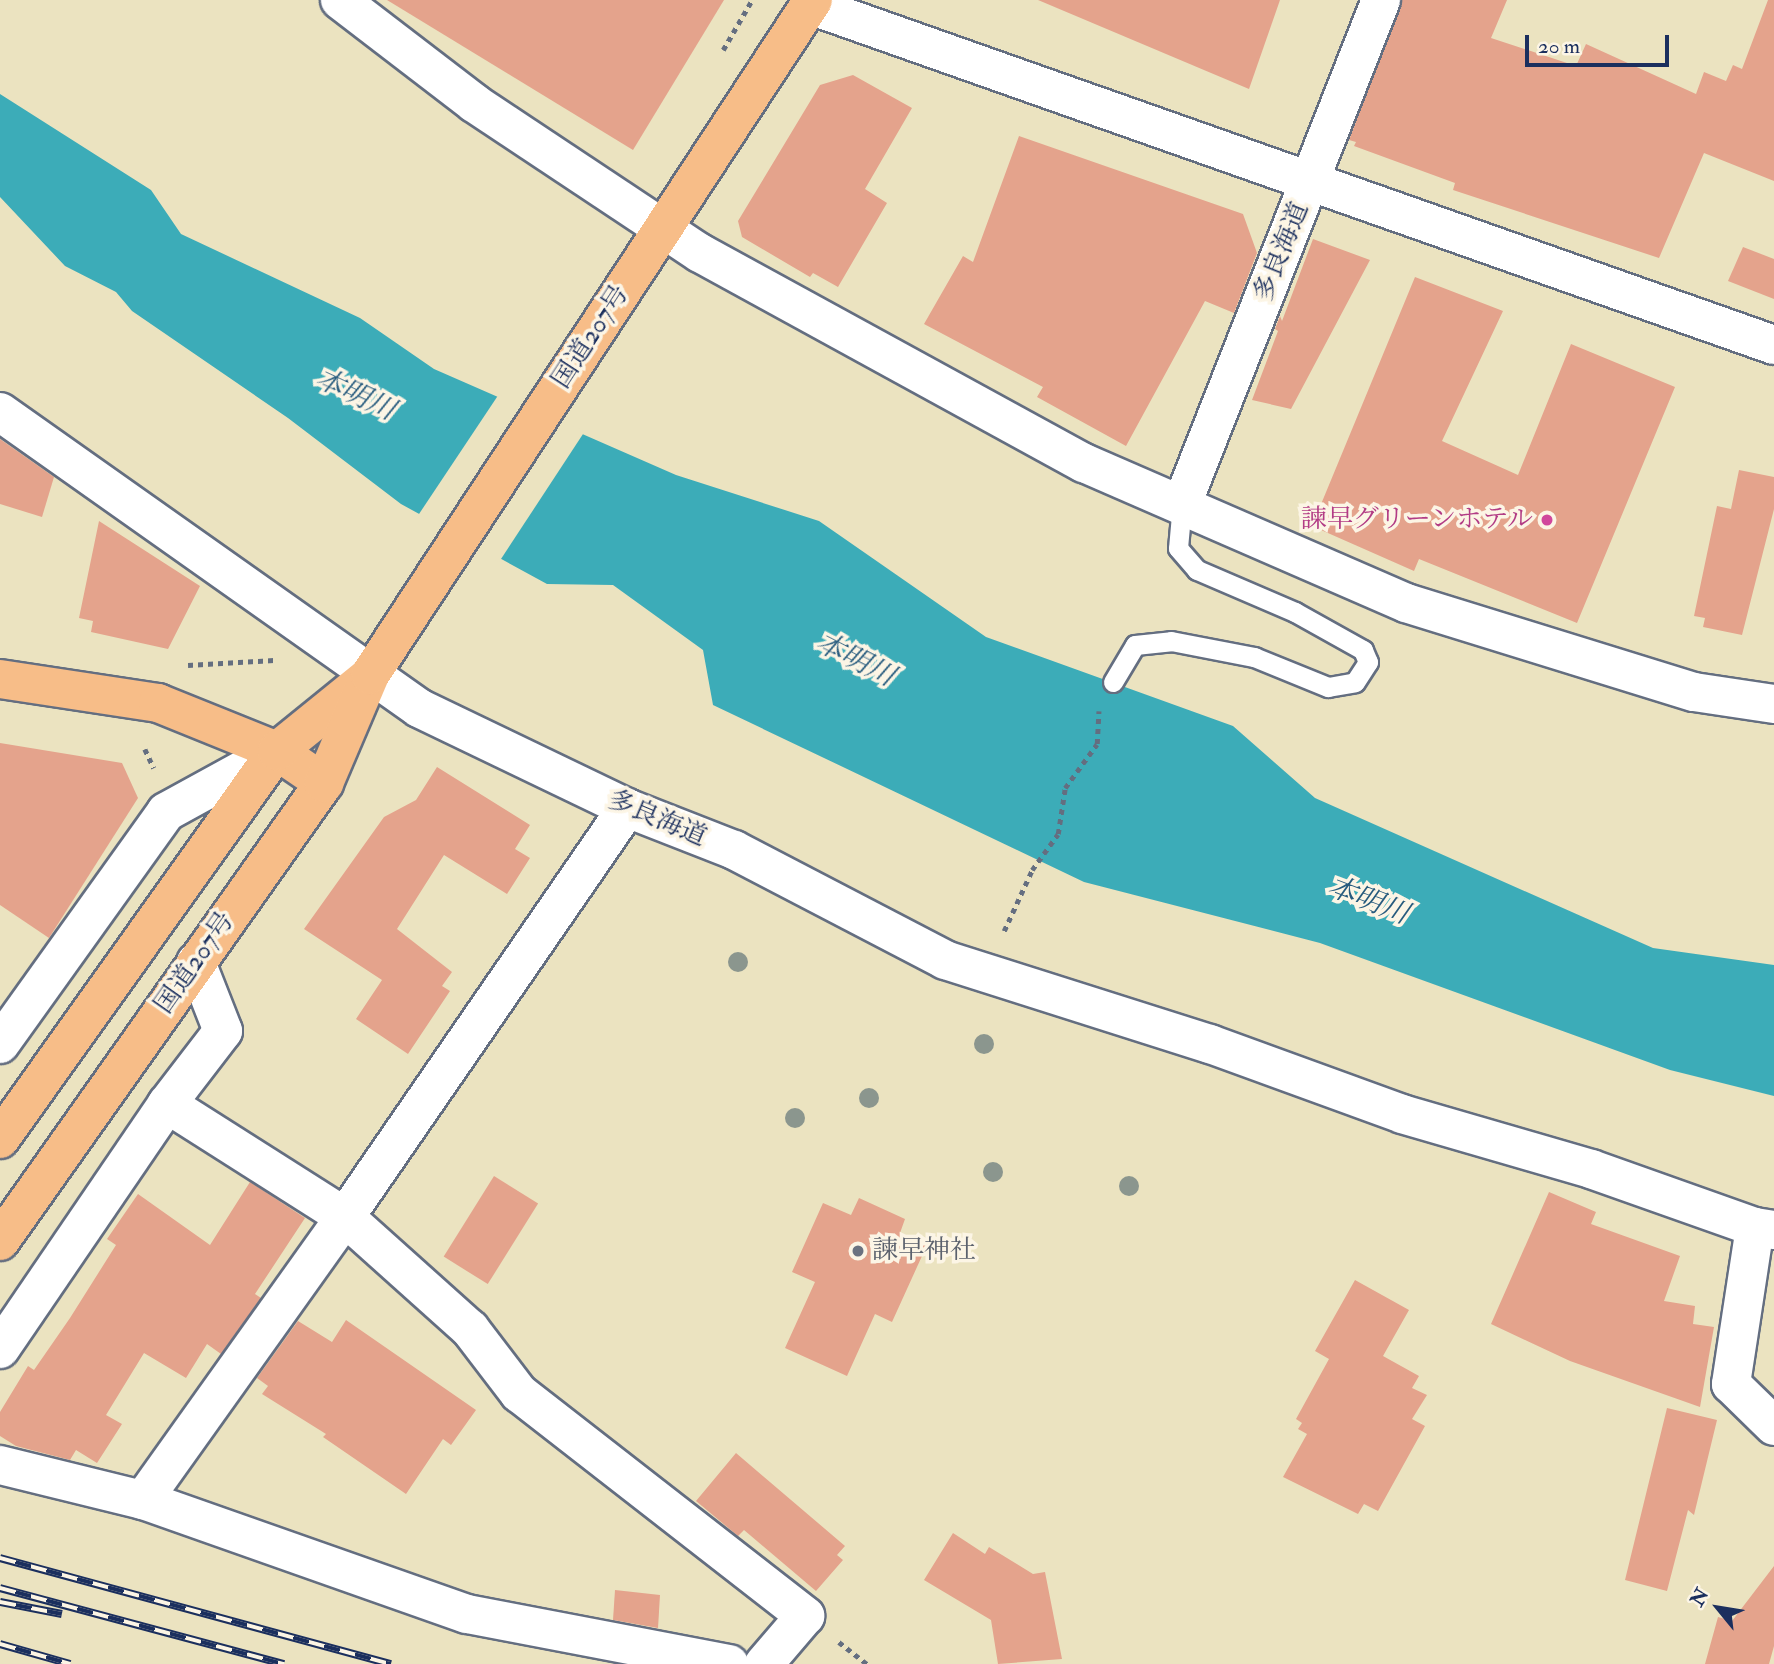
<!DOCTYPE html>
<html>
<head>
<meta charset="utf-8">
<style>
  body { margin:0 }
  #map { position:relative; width:1774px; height:1664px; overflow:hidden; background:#ebe3c0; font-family:"IM FELL Double Pica","Noto Serif JP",serif }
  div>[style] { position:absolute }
  .water>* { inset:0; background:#3cacb8 }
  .pier>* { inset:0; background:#ebe3c0 }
  .building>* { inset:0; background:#e4a38c; transform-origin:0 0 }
  .path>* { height:4.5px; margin-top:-2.25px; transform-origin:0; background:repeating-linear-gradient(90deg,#646e80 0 5px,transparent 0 10px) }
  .roads { filter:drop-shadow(2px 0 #646e80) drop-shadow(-2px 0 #646e80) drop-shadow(0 2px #646e80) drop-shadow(0 -2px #646e80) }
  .service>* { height:19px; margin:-9.5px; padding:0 9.5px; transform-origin:9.5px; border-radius:9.5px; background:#fff }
  .minor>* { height:38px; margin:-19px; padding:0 19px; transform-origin:19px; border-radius:19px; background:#fff }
  .tertiary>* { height:38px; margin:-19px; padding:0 19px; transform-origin:19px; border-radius:19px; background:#fff }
  .primary>* { height:38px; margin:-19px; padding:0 19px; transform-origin:19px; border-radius:19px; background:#f7bd88 }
  .trunk>* { height:38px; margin:-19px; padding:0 19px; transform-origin:19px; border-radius:19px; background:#f7bd88 }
  .rail>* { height:8px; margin-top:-4px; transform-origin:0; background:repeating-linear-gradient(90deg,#fcf5e5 0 16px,#1b2f5e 0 32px); box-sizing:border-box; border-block:2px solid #1b2f5e }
  .trees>* { width:20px; height:20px; margin:-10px; border-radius:50%; background:#8b968e }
  .dots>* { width:19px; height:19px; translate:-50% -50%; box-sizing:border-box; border:4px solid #fcf5e5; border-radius:50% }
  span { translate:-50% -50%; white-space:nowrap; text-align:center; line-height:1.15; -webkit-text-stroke:7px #fcf5e5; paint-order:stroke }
  .street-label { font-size:26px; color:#1b2f5e }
  .hotel-label { font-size:26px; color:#b23c85 }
  .right { translate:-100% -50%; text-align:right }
  .worship-label { font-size:26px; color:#5b616d }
  .left { translate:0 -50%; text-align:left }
  .water-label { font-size:28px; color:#275b7e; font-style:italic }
  .north { position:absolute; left:1683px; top:1573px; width:70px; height:70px; -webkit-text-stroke:5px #fcf5e5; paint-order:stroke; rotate:300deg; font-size:19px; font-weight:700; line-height:28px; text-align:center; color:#1b2f5e }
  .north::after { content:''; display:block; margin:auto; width:24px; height:32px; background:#1b2f5e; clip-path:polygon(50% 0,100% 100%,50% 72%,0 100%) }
  .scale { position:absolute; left:1525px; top:35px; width:144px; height:32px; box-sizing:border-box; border:4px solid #1b2f5e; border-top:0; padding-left:9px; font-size:21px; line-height:24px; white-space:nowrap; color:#1b2f5e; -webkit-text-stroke:5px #fcf5e5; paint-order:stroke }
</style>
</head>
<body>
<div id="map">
  <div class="water">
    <i style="clip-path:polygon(0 94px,151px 190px,181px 234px,360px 318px,434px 369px,676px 475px,819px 521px,986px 637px,1233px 726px,1315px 798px,1653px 948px,1774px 965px,1774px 1096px,1670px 1070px,1320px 943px,1084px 882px,713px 705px,703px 650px,613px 585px,547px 584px,401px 504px,288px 418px,132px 311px,116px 292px,65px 266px,0 197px)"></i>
  </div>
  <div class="pier">
    <i style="clip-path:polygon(499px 394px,585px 431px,499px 562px,417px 517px)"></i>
  </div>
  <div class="building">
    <i style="clip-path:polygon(387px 0,724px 0,633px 150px)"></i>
    <i style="clip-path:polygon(1038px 0,1280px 0,1249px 89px)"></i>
    <i style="clip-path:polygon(1402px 0,1507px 0,1491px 38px,1576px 66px,1586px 44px,1696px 94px,1704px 72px,1726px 81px,1733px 65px,1742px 69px,1768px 0,1774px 0,1774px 181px,1704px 153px,1659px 258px,1453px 190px,1455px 183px,1354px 146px,1356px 142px,1349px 140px)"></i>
    <i style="clip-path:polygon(853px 75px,912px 108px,865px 189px,887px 203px,838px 287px,813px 273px,810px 277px,742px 237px,738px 221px,820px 85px)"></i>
    <i style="clip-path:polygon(1019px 136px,1243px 214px,1257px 253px,1234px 313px,1205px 301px,1126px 446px,1037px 397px,1043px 387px,924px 324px,963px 256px,973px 262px)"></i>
    <i style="clip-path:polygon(1313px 239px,1370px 260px,1291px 409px,1252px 400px,1278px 331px,1275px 329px,1280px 316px,1282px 321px)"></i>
    <i style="clip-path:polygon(1743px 247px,1774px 259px,1774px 299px,1728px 281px)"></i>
    <i style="clip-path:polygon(1415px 277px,1503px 311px,1442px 441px,1518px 475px,1571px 344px,1675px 387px,1577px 623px,1419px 559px,1414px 571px,1312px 526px)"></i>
    <i style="clip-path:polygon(0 439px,54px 477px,42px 517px,0 504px)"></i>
    <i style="clip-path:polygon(1739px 470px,1774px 477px,1774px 509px,1742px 635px,1703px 627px,1705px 618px,1694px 616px,1717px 506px,1731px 509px)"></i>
    <i style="clip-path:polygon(99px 521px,200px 586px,168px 649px,91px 632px,93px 621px,79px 618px)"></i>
    <i style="clip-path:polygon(0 743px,122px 763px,138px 798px,49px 938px,0 905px)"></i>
    <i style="clip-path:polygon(437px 767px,530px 825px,515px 849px,530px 858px,507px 894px,444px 855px,397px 929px,452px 972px,442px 986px,450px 991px,408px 1054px,356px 1019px,382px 980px,304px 929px,384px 817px,416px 800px)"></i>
    <i style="left:494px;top:1176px;width:52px;height:95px;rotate:32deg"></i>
    <i style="clip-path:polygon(250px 1182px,305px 1218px,255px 1294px,261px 1298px,221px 1354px,207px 1344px,186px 1378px,144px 1353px,106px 1415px,122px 1424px,97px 1463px,76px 1450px,70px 1460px,16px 1446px,0 1436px,0 1412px,28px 1366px,34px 1370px,70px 1318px,116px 1245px,107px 1239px,138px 1194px,210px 1245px)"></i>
    <i style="clip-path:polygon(1549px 1192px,1596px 1212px,1591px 1224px,1680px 1256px,1664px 1301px,1695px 1306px,1693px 1324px,1714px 1327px,1700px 1407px,1570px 1361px,1491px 1324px)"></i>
    <i style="clip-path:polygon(859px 1198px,905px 1219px,900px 1233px,927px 1245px,892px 1322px,875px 1314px,847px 1376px,785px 1348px,815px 1282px,792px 1272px,823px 1203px,851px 1215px)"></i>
    <i style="clip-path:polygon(1355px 1280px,1409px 1310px,1383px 1356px,1419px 1376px,1412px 1388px,1427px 1395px,1412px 1419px,1425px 1426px,1378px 1511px,1364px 1504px,1358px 1514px,1283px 1477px,1307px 1434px,1298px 1429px,1302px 1423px,1296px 1419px,1329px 1359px,1315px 1351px)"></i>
    <i style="clip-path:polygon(346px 1320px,476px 1410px,451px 1445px,443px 1439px,406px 1494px,323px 1437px,326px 1434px,262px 1394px,268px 1386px,257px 1378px,298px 1321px,332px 1342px)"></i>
    <i style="clip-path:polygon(1667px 1408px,1717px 1420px,1694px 1515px,1688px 1510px,1667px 1591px,1625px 1580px)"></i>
    <i style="clip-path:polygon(736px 1453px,845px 1546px,837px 1555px,843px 1560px,816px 1591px,744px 1530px,738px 1536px,696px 1501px)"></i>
    <i style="clip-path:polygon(953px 1533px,985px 1554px,989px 1547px,1033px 1574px,1045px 1572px,1062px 1659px,998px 1664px,991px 1620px,924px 1580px)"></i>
    <i style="clip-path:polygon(1774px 1566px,1774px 1646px,1769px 1664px,1705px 1664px,1718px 1617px,1732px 1621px)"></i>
    <i style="clip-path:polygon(615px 1590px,660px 1595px,658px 1628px,613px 1620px)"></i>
  </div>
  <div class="path">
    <i style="left:723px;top:50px;width:58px;rotate:-59.9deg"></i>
    <i style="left:188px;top:665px;width:86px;rotate:-3.3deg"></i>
    <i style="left:145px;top:749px;width:21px;rotate:65deg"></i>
    <i style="left:1004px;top:931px;width:67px;rotate:-65.3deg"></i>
    <i style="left:1032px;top:870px;width:44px;rotate:-54.2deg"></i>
    <i style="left:1058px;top:834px;width:47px;rotate:-81.3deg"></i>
    <i style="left:1065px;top:788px;width:54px;rotate:-54deg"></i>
    <i style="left:1097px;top:744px;width:33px;rotate:-87deg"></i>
    <i style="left:839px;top:1642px;width:36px;rotate:38deg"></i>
  </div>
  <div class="roads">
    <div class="service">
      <i style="left:1113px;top:682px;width:43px;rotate:-59.3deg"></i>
      <i style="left:1135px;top:645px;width:36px;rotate:-6deg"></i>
      <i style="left:1171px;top:641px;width:85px;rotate:10.9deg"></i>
      <i style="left:1254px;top:657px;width:80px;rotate:22.1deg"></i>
      <i style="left:1328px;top:687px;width:27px;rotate:-10deg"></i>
      <i style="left:1355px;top:682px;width:24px;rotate:-57deg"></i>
      <i style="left:1368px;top:662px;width:13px;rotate:-113deg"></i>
      <i style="left:1363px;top:650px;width:78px;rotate:-150.8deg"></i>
      <i style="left:1295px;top:612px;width:107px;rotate:-156.8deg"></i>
      <i style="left:1197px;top:570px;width:29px;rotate:-131deg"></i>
      <i style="left:1178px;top:548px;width:44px;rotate:-84.8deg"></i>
    </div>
    <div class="minor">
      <i style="left:340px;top:0;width:169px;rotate:37.5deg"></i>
      <i style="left:474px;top:103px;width:271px;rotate:33.6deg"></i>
      <i style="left:700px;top:253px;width:438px;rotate:28.7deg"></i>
      <i style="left:1084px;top:463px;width:351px;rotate:23.5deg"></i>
      <i style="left:1406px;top:603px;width:301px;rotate:17.2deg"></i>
      <i style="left:1694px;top:692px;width:81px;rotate:8.5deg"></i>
      <i style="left:0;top:412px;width:513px;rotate:35.24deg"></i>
      <i style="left:419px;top:708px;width:231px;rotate:25.7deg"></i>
      <i style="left:627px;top:808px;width:115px;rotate:21.4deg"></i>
      <i style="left:734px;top:850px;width:238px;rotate:27.5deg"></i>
      <i style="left:945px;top:960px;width:278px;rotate:17.6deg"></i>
      <i style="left:1210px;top:1044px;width:204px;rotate:20deg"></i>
      <i style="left:1402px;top:1114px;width:197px;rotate:16.2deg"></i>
      <i style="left:1591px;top:1169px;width:174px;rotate:19.5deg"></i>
      <i style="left:1755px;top:1227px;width:19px;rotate:9deg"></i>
      <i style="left:1182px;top:504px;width:542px;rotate:-68.45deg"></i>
      <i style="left:0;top:1044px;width:285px;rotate:-54.4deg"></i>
      <i style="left:166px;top:812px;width:127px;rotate:-28.8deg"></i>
      <i style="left:167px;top:1104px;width:211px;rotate:32.4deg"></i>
      <i style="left:345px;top:1217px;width:168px;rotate:41.9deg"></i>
      <i style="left:470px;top:1329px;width:81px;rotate:52.6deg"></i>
      <i style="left:519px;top:1393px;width:363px;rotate:37.9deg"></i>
      <i style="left:805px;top:1616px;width:63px;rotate:130.5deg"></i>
      <i style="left:1755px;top:1227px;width:159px;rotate:98.7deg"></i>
      <i style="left:1731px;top:1384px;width:60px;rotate:44.3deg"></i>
      <i style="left:0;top:1349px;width:297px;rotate:-55.7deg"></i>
      <i style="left:167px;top:1104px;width:92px;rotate:-52.5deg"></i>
      <i style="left:223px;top:1031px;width:74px;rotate:-111.4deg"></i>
      <i style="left:0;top:1465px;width:147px;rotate:13.8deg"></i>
      <i style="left:143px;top:1500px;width:348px;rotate:-54.5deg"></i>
      <i style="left:345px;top:1217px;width:497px;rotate:-55.4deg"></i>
      <i style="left:143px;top:1500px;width:343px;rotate:19.4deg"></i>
      <i style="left:467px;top:1614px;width:267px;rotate:10.8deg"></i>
    </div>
    <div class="tertiary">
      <i style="left:810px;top:5px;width:1022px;rotate:19.43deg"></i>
    </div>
    <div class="primary">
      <i style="left:0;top:679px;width:160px;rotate:8.6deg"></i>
      <i style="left:158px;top:703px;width:128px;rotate:22deg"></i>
      <i style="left:277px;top:751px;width:57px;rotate:34.2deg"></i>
    </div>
    <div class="trunk">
      <i style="left:0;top:1139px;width:477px;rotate:-54.5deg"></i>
      <i style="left:277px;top:751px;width:116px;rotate:-39deg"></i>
      <i style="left:0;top:1241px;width:561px;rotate:-54.72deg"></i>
      <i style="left:324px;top:783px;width:117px;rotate:-66.9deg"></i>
      <i style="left:370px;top:675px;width:807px;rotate:-56.72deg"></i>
    </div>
  </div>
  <div class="rail">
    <i style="left:0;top:1558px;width:405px;rotate:15.2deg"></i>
    <i style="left:0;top:1588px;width:294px;rotate:15deg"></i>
    <i style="left:0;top:1602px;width:63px;rotate:11deg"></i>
    <i style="left:0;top:1644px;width:73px;rotate:15.9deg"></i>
  </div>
  <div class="trees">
    <i style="left:738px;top:962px"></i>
    <i style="left:984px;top:1044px"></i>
    <i style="left:869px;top:1098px"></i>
    <i style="left:795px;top:1118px"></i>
    <i style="left:993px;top:1172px"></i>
    <i style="left:1129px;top:1186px"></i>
  </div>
  <div class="dots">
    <i style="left:1547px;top:520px;background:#d1479c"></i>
    <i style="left:858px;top:1251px;background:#6b7280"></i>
  </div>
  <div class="street-label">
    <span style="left:1282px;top:252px;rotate:-68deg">多良海道</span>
    <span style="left:591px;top:337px;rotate:-57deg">国道207号</span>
    <span style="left:657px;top:819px;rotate:23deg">多良海道</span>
    <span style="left:195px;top:963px;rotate:-55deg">国道207号</span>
  </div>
  <div class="hotel-label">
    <span class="right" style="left:1533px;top:520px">諫早グリーンホテル</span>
  </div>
  <div class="worship-label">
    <span class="left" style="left:872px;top:1251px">諫早神社</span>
  </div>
  <div class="water-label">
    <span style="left:355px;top:395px;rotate:25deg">本明川</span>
    <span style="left:855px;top:660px;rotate:27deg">本明川</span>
    <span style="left:1368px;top:901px;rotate:21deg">本明川</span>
  </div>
  <div class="north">N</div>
  <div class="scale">20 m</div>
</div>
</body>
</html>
